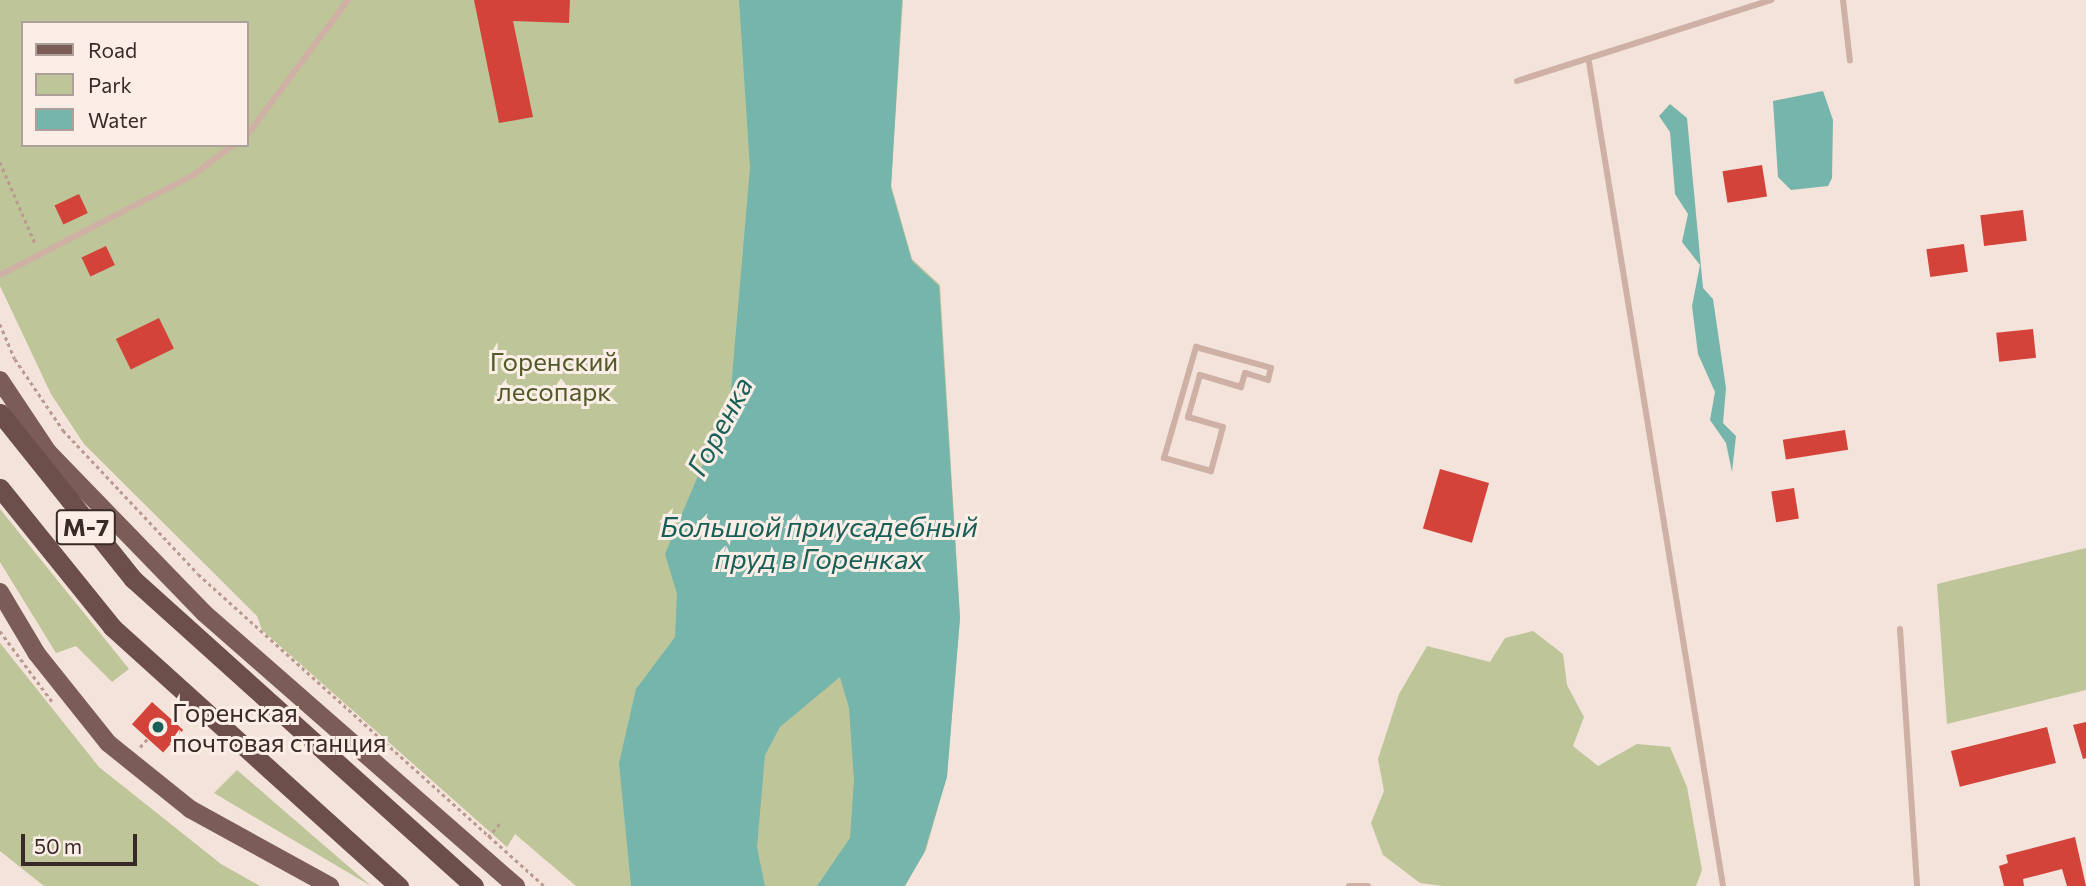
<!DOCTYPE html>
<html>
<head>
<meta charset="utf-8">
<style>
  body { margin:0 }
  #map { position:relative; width:2086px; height:886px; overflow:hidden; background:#f4e3da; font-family:Commissioner,sans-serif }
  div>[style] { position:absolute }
  .green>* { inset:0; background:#bec599 }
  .water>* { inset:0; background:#76b5ac }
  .building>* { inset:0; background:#d3433a; transform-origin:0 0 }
  .path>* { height:2.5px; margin-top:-1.25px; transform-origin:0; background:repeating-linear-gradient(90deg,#ba9a8f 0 3.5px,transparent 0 7px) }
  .service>* { height:6px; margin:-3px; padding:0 3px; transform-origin:3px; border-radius:3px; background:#ceb0a5 }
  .primary>* { height:18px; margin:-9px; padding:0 9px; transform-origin:9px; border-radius:9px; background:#7c5c56 }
  .trunk>* { height:19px; margin:-9.5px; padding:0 9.5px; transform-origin:9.5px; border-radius:9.5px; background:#6c4e4a }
  .dots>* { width:19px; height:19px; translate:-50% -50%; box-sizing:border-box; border:4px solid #fbeee7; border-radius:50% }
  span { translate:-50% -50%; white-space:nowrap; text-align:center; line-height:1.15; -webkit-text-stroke:6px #fbeee7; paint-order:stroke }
  .shield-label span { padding:2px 5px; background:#fbeee7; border:2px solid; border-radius:5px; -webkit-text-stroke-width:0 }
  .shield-label { font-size:24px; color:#392927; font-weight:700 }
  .park-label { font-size:26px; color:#515a28 }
  .poi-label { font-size:26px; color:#392927 }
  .left { translate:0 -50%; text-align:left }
  .water-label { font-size:28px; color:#185f57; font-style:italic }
  .legend { position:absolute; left:21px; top:21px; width:228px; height:126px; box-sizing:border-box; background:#fbeee7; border:2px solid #ad9f9a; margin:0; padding:9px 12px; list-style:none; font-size:21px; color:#392927 }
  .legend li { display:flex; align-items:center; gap:14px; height:35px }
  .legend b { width:35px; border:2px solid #ad9f9a }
  .scale { position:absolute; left:21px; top:834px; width:116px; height:32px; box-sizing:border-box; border:4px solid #392927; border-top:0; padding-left:9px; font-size:21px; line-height:24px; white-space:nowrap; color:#392927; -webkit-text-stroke:5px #fbeee7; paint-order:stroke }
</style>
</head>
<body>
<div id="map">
  <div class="green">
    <i style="clip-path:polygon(evenodd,0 0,903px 0,891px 185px,912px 259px,940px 285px,960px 617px,947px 775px,926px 850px,904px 886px,576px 886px,515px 834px,507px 847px,262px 630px,257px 616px,84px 444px,51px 394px,0 286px,0 0,23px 23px,247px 23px,247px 145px,23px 145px,23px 23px)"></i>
    <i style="clip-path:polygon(0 509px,129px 669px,112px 682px,76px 646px,56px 653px,0 562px)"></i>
    <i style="clip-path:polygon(2086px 548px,2086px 690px,1947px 724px,1937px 584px)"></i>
    <i style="clip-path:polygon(1533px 631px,1563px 654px,1567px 685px,1584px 717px,1573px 746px,1598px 766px,1637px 744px,1670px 747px,1687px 787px,1702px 870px,1696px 886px,1443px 886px,1420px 883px,1383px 855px,1371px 823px,1384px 791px,1378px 759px,1399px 694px,1427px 646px,1490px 662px,1505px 638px)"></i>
    <i style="clip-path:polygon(0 643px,99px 767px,221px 864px,260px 886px,44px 886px,0 851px)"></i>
    <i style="clip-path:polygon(237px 770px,371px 886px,214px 793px)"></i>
  </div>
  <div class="water">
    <i style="clip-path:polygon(739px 0,902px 0,891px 188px,912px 261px,939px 286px,960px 618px,947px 777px,924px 853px,905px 886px,817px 886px,850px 838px,854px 780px,849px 708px,840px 677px,780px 727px,765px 755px,757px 847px,765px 886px,631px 886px,619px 763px,636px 689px,675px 637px,677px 594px,665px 554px,730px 400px,750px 168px)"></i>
    <i style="clip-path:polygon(1823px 91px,1833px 120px,1832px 178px,1828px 186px,1791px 190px,1778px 177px,1773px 101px)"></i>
    <i style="clip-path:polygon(1670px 104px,1687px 118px,1703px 288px,1713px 299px,1726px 388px,1723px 423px,1736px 436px,1732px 472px,1726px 443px,1710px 420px,1715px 392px,1698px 354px,1692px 306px,1700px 265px,1682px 242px,1688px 214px,1675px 194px,1670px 132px,1659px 116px)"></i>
  </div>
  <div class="building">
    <i style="clip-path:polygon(474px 0,570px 0,569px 23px,513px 21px,533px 117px,499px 123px)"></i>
    <i style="left:1762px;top:165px;width:32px;height:40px;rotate:81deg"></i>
    <i style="left:79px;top:194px;width:21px;height:27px;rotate:65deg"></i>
    <i style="left:2023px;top:210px;width:31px;height:43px;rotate:83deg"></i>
    <i style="left:1964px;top:244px;width:28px;height:38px;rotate:82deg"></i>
    <i style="left:106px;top:246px;width:21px;height:27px;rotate:65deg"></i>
    <i style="left:159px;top:318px;width:34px;height:48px;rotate:64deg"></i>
    <i style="left:2033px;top:329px;width:29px;height:37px;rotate:84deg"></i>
    <i style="left:1845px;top:430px;width:20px;height:63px;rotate:81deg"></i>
    <i style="left:1440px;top:469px;width:51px;height:62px;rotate:16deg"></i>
    <i style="left:1794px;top:488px;width:31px;height:23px;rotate:81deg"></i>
    <i style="left:152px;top:702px;width:42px;height:30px;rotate:42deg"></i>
    <i style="clip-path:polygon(2086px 722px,2086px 758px,2083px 759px,2073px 725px)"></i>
    <i style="left:2047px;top:727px;width:37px;height:99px;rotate:76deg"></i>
    <i style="clip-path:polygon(2075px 837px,2086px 886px,2067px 886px,2062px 869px,2023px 879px,2024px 886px,2004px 886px,1999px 866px,2008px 863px,2006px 855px)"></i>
  </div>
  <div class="path">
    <i style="left:0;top:162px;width:90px;rotate:66.6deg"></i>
    <i style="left:0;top:324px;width:38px;rotate:67deg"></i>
    <i style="left:15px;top:359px;width:86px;rotate:55.9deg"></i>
    <i style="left:63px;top:430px;width:197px;rotate:46.8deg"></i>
    <i style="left:198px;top:574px;width:466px;rotate:42deg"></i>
    <i style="left:0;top:631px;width:91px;rotate:53.5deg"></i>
    <i style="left:140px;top:747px;width:12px;rotate:-48deg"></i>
    <i style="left:488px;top:837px;width:20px;rotate:-49deg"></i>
  </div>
  <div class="service">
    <i style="left:1843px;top:0;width:61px;rotate:83.5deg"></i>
    <i style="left:1589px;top:62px;width:835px;rotate:80.76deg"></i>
    <i style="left:1517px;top:81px;width:267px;rotate:-17.7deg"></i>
    <i style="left:247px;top:135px;width:169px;rotate:-53.2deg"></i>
    <i style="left:0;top:275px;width:216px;rotate:-27.3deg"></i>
    <i style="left:192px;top:176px;width:51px;rotate:-37.1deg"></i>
    <i style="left:1196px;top:347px;width:78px;rotate:15.6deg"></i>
    <i style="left:1271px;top:368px;width:12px;rotate:104deg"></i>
    <i style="left:1268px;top:380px;width:24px;rotate:-163deg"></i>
    <i style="left:1245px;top:373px;width:15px;rotate:106deg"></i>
    <i style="left:1241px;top:387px;width:43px;rotate:-163.7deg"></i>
    <i style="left:1200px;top:375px;width:44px;rotate:105.9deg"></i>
    <i style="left:1188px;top:417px;width:36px;rotate:16deg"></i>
    <i style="left:1223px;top:427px;width:46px;rotate:105.3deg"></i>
    <i style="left:1211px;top:471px;width:49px;rotate:-164.5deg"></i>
    <i style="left:1164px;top:458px;width:116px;rotate:-73.9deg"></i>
    <i style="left:1900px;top:629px;width:258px;rotate:86.2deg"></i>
    <i style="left:1349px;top:886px;width:19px"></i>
  </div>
  <div class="primary">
    <i style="left:0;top:380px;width:87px;rotate:56.3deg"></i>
    <i style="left:48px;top:452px;width:224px;rotate:45.9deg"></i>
    <i style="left:204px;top:613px;width:415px;rotate:41.2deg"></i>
    <i style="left:0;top:592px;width:72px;rotate:59.2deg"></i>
    <i style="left:37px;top:654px;width:114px;rotate:51.4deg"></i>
    <i style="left:108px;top:743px;width:105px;rotate:38.8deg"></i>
    <i style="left:190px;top:809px;width:160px;rotate:28.8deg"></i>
  </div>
  <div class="trunk">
    <i style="left:0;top:413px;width:213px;rotate:51.3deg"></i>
    <i style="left:133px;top:579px;width:459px;rotate:42deg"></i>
    <i style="left:0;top:488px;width:179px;rotate:51.1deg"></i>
    <i style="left:112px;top:627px;width:387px;rotate:42.1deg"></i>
  </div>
  <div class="dots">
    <i style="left:158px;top:727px;background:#185f57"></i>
  </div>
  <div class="shield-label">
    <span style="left:86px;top:527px">М-7</span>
  </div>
  <div class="park-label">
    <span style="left:554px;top:376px">Горенский<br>лесопарк</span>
  </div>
  <div class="poi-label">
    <span class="left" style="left:172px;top:727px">Горенская<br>почтовая станция</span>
  </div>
  <div class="water-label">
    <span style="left:719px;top:426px;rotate:-62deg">Горенка</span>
    <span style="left:819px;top:542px">Большой приусадебный<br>пруд в Горенках</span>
  </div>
  <ul class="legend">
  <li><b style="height:9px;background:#7c5c56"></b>Road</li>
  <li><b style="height:19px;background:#bec599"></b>Park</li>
  <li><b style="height:19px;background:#76b5ac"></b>Water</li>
  </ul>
  <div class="scale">50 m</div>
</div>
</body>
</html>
